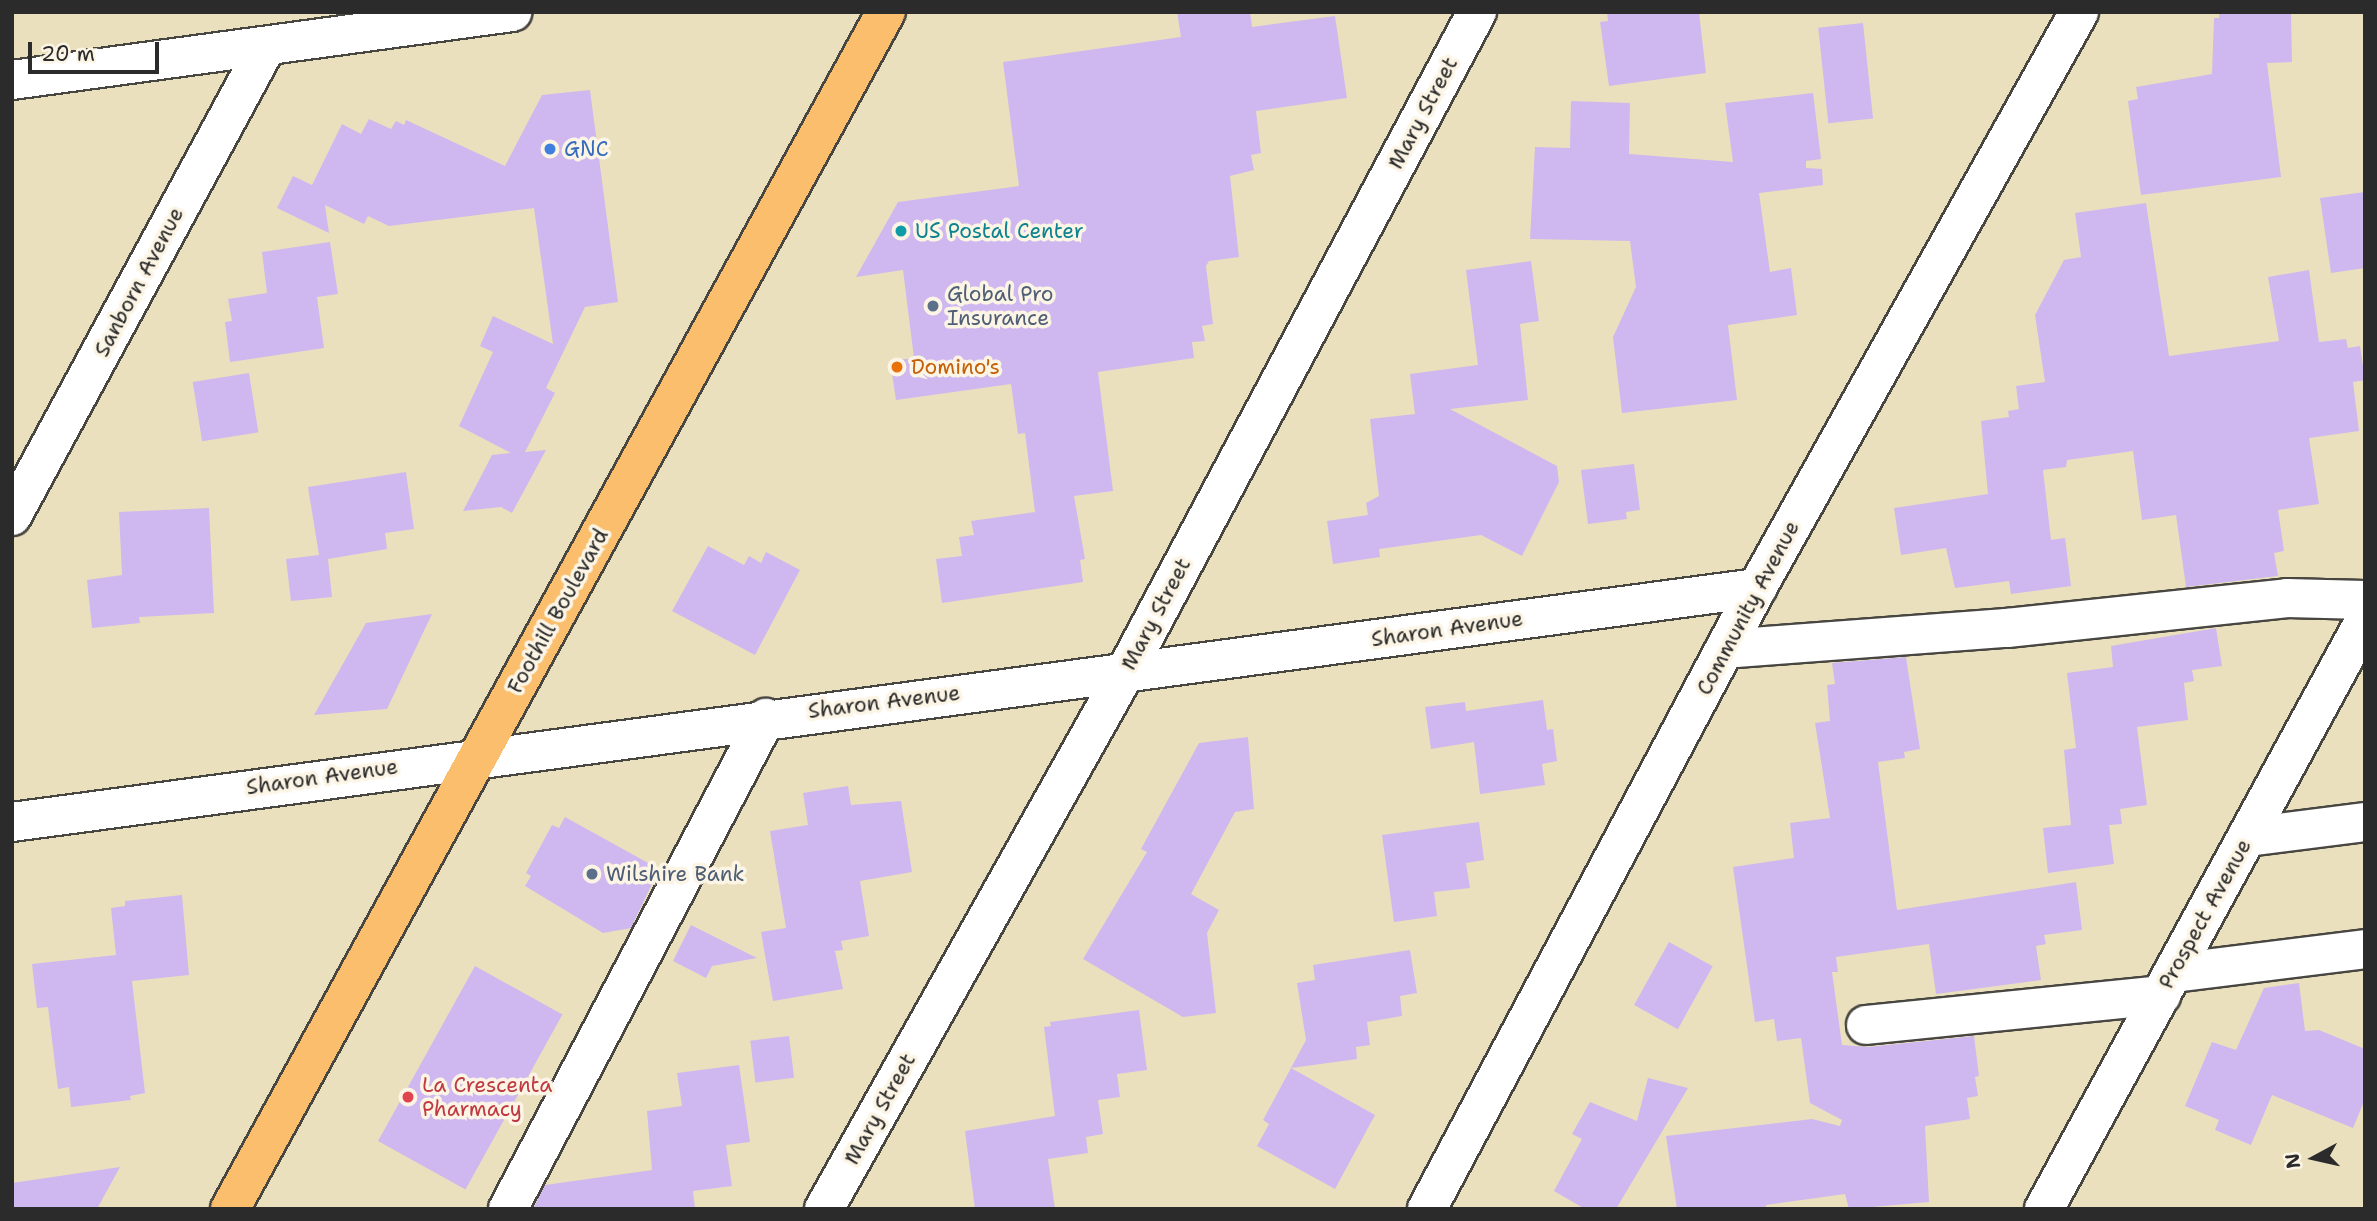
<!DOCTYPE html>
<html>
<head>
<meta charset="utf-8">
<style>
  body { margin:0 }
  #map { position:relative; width:2377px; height:1221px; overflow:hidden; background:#ebe0bd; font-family:"Shantell Sans",sans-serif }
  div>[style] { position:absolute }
  .building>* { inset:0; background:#ceb8ef; transform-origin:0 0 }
  .roads { filter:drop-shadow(2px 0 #484641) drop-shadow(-2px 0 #484641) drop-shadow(0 2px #484641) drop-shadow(0 -2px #484641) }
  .minor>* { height:38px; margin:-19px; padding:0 19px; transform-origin:19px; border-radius:19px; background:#fff }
  .major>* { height:38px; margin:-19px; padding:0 19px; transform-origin:19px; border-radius:19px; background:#fabe6d }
  .dots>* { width:19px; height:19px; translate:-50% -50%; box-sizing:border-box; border:4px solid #fcf5e5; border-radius:50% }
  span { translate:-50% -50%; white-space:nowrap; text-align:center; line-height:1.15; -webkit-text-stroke:7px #fcf5e5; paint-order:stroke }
  .street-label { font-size:21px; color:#2b2b2b }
  .shop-label { font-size:21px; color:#366cbe }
  .left { translate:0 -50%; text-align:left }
  .culture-label { font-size:21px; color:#0d838f }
  .service-label { font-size:21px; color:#4e5e75 }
  .food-label { font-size:21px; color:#c56008 }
  .health-label { font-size:21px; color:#be3a42 }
  .frame { position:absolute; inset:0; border:14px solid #2b2b2b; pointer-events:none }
  .north { position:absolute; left:2279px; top:1123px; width:70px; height:70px; -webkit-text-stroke:5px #fcf5e5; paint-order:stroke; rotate:262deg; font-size:19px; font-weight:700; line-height:28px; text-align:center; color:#2b2b2b }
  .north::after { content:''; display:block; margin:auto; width:24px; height:32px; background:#2b2b2b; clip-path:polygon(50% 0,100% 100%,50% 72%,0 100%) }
  .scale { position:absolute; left:28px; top:42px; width:131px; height:32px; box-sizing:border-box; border:4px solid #2b2b2b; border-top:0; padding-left:9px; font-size:21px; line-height:24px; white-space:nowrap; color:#2b2b2b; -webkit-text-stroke:5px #fcf5e5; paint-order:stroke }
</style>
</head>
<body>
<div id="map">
  <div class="building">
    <i style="clip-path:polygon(1177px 12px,1250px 12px,1252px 27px,1335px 16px,1347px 98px,1256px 111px,1261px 153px,1251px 155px,1254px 170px,1230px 176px,1239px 257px,1209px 261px,1206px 266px,1213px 324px,1202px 326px,1205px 341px,1192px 342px,1194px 358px,1098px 372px,1113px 491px,1074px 496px,1085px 559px,1080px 560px,1083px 582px,942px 603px,936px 559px,962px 556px,959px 537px,974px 535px,971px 521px,1035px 512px,1025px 433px,1018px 434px,1011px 384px,896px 400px,890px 361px,914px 358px,903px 270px,856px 277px,898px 202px,1019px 186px,1003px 62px,1181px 37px)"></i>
    <i style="clip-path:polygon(1607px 12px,1699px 12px,1706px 73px,1609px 86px,1600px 22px,1608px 21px)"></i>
    <i style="clip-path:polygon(2219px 12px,2291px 12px,2292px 62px,2267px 63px,2281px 177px,2141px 195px,2128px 101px,2138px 99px,2136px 87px,2212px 74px,2214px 18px,2219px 18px)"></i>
    <i style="left:1863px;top:23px;width:96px;height:45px;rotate:84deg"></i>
    <i style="clip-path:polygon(590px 90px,618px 302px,585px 307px,546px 388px,555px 393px,525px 452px,546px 450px,512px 513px,501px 507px,463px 511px,492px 455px,511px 453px,459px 426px,493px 352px,480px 346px,493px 316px,553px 344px,534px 208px,389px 226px,368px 216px,364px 224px,325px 205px,329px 233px,277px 208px,293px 176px,312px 185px,342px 124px,361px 134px,369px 119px,391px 129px,396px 121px,404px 125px,406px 120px,505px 166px,542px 95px)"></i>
    <i style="clip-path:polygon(1813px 93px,1821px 159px,1806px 161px,1806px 168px,1822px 169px,1823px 185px,1759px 193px,1770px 272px,1791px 268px,1797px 315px,1728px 325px,1737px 400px,1622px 413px,1613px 337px,1636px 287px,1630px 241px,1530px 239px,1535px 147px,1570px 148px,1571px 101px,1630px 103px,1629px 154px,1733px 162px,1725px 103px)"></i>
    <i style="clip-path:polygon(2365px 192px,2365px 268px,2331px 273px,2320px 198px)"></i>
    <i style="clip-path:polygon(2146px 203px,2169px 356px,2279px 341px,2268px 277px,2309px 270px,2319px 342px,2346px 339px,2348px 348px,2360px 346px,2365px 380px,2353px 382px,2359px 431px,2309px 438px,2319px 504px,2278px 510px,2284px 551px,2274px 553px,2278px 576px,2186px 587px,2176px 515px,2142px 520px,2133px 451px,2067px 460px,2066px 467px,2043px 470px,2051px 540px,2065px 538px,2071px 586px,2011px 594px,2009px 581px,1955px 588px,1946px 548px,1901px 555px,1894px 508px,1988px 494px,1981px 421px,2009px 417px,2008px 411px,2019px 409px,2016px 386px,2045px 382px,2035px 315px,2064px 260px,2081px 257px,2075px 213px)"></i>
    <i style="clip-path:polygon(330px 242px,338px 294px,317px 297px,324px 348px,230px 362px,225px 322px,232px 321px,228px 299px,267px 293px,262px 252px)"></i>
    <i style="clip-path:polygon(1531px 261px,1539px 321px,1520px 324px,1528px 400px,1450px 409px,1557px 466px,1559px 482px,1522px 556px,1481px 535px,1379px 549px,1380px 557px,1333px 564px,1327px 521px,1368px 515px,1366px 503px,1379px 496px,1370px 419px,1415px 414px,1410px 374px,1478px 365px,1466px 270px)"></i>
    <i style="left:249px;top:373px;width:60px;height:57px;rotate:81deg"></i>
    <i style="clip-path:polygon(1634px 464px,1640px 510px,1626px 512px,1627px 519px,1588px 524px,1581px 470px)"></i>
    <i style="clip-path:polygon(406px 472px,414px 529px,385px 533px,387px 549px,328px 559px,332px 597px,291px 601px,286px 559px,319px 555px,308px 487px)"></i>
    <i style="clip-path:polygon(209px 508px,214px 613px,139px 617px,140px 623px,92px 628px,87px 580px,122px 575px,119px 512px)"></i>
    <i style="clip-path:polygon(708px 546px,744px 565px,749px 556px,761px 563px,766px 552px,800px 570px,755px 655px,672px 611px)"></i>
    <i style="clip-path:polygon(432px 614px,387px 709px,314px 715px,366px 623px)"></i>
    <i style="clip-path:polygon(2216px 628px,2222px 666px,2192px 670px,2194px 681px,2184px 683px,2188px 720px,2137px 727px,2147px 805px,2120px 809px,2122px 824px,2109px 825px,2114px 864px,2048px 873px,2043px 828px,2071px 825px,2064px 750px,2076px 748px,2067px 673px,2113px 667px,2111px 646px)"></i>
    <i style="clip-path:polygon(1906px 657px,1920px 749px,1904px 752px,1905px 758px,1878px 762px,1897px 910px,2076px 882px,2082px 930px,2044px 935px,2046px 944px,2036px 946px,2041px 980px,1936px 994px,1929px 944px,1836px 957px,1838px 972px,1832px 972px,1842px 1045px,1868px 1047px,1974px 1036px,1979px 1076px,1975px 1077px,1978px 1096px,1967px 1098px,1970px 1119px,1925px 1126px,1929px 1202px,1849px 1209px,1845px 1194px,1766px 1205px,1766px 1209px,1677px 1209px,1666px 1136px,1812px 1119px,1840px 1126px,1842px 1120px,1810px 1103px,1801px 1038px,1777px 1041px,1774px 1019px,1755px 1022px,1733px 867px,1794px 858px,1790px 823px,1830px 818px,1815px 723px,1830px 721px,1827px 685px,1835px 684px,1832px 663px)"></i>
    <i style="clip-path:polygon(1543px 700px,1547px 730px,1553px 729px,1557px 761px,1542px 764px,1545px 785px,1480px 794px,1474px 742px,1431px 749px,1425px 707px,1465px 702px,1466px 711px)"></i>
    <i style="clip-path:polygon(1248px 737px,1254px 809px,1235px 812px,1191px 894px,1219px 910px,1207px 933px,1216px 1013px,1183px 1017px,1083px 959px,1147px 852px,1141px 849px,1199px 743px)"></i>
    <i style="clip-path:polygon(848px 786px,851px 805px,901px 801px,912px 872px,860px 881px,869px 936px,841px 941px,843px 950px,835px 951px,843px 989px,773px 1001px,761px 932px,786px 928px,770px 831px,808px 825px,803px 793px)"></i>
    <i style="clip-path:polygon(565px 817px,659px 869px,631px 928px,603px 933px,525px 886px,531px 876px,526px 873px,552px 825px,559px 828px)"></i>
    <i style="clip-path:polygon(1479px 822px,1484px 860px,1466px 863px,1470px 888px,1434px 892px,1437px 916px,1394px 922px,1382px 835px)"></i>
    <i style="clip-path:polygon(182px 895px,189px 975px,132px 981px,145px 1093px,130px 1096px,131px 1100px,71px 1107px,69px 1087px,58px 1089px,48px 1007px,37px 1008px,32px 964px,116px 955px,111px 908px,125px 906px,125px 901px)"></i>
    <i style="clip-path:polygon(691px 925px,757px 958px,712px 966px,706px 978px,673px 961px)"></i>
    <i style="left:1669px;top:942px;width:50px;height:72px;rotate:29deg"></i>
    <i style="clip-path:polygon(1410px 950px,1417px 993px,1400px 996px,1402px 1016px,1367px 1022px,1370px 1045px,1356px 1047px,1357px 1059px,1291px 1068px,1375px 1115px,1335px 1189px,1257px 1146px,1269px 1124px,1263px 1120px,1306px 1040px,1297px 983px,1315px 980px,1313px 965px)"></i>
    <i style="left:475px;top:966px;width:100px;height:200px;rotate:29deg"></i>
    <i style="clip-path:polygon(2299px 983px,2305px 1031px,2319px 1030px,2365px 1049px,2365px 1099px,2353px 1128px,2272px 1095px,2251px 1145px,2215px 1130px,2219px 1120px,2185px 1106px,2212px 1042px,2236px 1050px,2264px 988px)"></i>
    <i style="clip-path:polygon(1139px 1010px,1147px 1070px,1117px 1074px,1120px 1097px,1098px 1100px,1103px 1134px,1086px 1137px,1088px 1153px,1048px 1159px,1055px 1209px,975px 1209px,965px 1131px,1055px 1116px,1044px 1027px,1051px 1026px,1050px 1022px)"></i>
    <i style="left:789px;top:1036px;width:42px;height:39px;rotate:83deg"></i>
    <i style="clip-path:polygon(739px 1065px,750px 1142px,726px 1145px,732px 1186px,693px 1191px,695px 1209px,533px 1209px,545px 1185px,652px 1170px,647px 1111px,682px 1106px,677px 1073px)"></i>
    <i style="clip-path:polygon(1648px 1078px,1688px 1088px,1616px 1209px,1585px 1209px,1554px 1191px,1582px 1139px,1572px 1134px,1590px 1102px,1637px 1121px)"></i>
    <i style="clip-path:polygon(120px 1167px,97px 1209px,12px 1209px,12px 1183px)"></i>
  </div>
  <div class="roads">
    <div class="minor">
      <i style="left:12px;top:80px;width:505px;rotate:-7.74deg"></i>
      <i style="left:12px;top:516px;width:533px;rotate:-61.56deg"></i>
      <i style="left:1725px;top:649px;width:283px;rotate:-4.3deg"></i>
      <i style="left:2007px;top:628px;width:282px;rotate:-6.1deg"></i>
      <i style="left:2287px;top:598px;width:78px;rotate:1.5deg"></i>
      <i style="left:12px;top:822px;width:1761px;rotate:-7.64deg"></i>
      <i style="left:2247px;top:837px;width:119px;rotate:-7.2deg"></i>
      <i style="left:2173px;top:973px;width:193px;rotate:-7.1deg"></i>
      <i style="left:1866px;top:1025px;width:297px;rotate:-5.8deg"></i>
      <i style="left:508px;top:1209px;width:555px;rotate:-62.28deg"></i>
      <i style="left:824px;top:1209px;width:617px;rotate:-60.69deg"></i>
      <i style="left:1126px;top:671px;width:747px;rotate:-61.96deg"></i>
      <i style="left:1427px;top:1209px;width:703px;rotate:-62.01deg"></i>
      <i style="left:1757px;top:588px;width:660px;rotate:-60.79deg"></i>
      <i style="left:2044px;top:1209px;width:671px;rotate:-61.41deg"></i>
    </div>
    <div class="major">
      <i style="left:230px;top:1209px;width:1365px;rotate:-61.28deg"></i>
    </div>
  </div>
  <div class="dots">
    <i style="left:550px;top:149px;background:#3f7fe0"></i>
    <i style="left:901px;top:231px;background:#0f9aa8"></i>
    <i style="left:933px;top:306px;background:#5c6f8a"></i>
    <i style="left:897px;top:367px;background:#e8710a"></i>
    <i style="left:592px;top:874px;background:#5c6f8a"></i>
    <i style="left:408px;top:1097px;background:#e0444e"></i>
  </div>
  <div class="street-label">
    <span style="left:1423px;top:113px;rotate:-62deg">Mary Street</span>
    <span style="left:139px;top:282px;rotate:-62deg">Sanborn Avenue</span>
    <span style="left:1748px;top:608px;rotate:-62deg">Community Avenue</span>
    <span style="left:558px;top:611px;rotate:-61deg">Foothill Boulevard</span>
    <span style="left:1156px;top:614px;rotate:-62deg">Mary Street</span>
    <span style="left:1447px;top:629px;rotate:-8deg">Sharon Avenue</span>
    <span style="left:884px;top:702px;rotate:-7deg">Sharon Avenue</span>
    <span style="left:322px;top:777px;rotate:-8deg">Sharon Avenue</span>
    <span style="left:2205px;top:914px;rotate:-61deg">Prospect Avenue</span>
    <span style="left:880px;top:1109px;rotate:-61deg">Mary Street</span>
  </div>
  <div class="shop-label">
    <span class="left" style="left:564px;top:149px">GNC</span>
  </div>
  <div class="culture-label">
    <span class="left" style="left:915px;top:231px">US Postal Center</span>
  </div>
  <div class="service-label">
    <span class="left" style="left:947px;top:306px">Global Pro<br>Insurance</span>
    <span class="left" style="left:606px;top:874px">Wilshire Bank</span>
  </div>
  <div class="food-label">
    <span class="left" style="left:911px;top:367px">Domino's</span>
  </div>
  <div class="health-label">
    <span class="left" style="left:422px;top:1097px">La Crescenta<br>Pharmacy</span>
  </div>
  <div class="frame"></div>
  <div class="north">N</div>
  <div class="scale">20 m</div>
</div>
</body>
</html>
